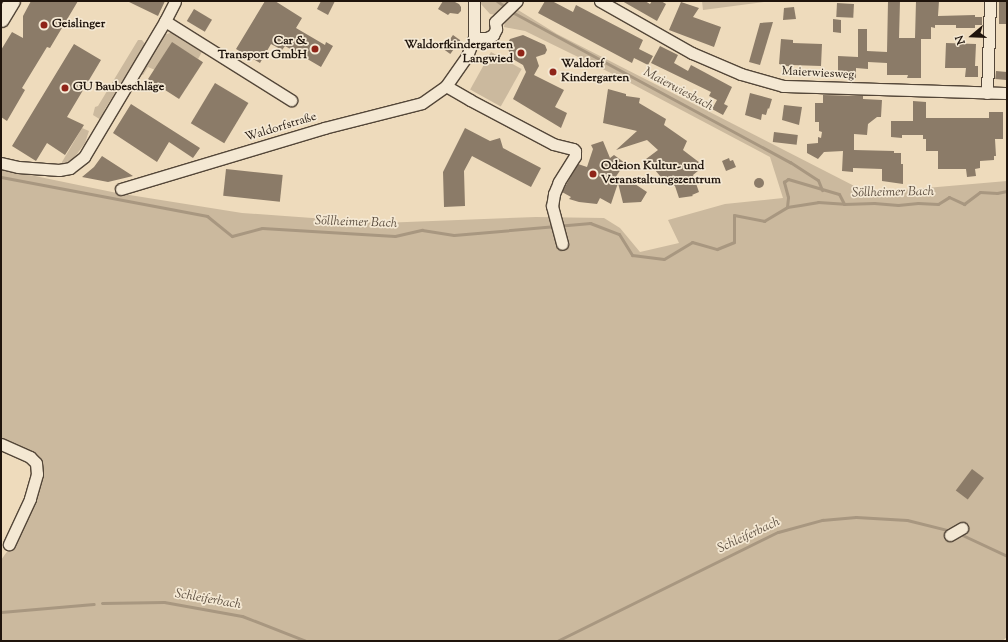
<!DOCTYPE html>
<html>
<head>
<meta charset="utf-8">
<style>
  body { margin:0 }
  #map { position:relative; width:1008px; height:642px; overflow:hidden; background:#eedbbc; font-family:"Sorts Mill Goudy",serif }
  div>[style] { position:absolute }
  .green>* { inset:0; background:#cbb99e; transform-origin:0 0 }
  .stream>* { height:3px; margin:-1.5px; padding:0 1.5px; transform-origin:1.5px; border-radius:1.5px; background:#a89780 }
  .building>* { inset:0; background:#8b7b68; transform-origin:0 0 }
  .round { border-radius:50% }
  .roads { filter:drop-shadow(1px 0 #534638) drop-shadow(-1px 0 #534638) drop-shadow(0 1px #534638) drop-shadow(0 -1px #534638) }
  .street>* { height:11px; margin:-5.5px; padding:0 5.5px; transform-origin:5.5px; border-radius:5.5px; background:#f4e8d3 }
  .secondary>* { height:15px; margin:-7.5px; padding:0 7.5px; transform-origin:7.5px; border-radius:7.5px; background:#f4e8d3 }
  .dots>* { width:11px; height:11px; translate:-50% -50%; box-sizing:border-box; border:2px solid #f4e8d3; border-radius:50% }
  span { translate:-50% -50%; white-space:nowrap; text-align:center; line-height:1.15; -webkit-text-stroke:3.5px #f4e8d3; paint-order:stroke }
  .poi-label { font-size:12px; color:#1f140c; font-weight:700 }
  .left { translate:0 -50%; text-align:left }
  .right { translate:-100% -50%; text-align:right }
  .street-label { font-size:12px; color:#1f140c }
  .water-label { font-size:13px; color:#5d4f40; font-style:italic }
  .frame { position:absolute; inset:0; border:2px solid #1f140c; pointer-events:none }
  .north { position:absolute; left:952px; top:16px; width:40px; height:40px; -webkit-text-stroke:3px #f4e8d3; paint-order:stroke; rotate:251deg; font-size:11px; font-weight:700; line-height:16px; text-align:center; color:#1f140c }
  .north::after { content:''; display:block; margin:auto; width:14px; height:18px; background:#1f140c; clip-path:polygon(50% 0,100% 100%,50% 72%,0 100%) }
</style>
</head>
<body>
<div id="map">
  <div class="green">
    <i style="clip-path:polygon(480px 1px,515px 1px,510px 5px,557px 34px,868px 193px,1007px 181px,1007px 637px,1002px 641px,1px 641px,1px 560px,14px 542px,38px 462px,1px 442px,1px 169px,117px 193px,242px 213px,381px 223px,536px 217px,604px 218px,620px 228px,640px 252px,679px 243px,668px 220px,725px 204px,783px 198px,770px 157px,619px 77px,525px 31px,504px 27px,506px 16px,490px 14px,481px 4px)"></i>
    <i style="clip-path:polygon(702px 1px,771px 1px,703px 10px)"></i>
    <i style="clip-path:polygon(173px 32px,203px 50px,198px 59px,172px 43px,155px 70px,148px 67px,143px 75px,141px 74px,164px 35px)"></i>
    <i style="clip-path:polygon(138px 40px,142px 40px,145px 44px,105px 109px,101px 120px,93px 115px,95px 107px,98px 106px)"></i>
    <i style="left:491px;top:52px;width:35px;height:43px;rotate:29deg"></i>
    <i style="clip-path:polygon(82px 128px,89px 131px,85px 143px,74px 158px,62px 165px,62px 162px)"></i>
  </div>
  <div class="stream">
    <i style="left:497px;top:1px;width:21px;rotate:35deg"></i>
    <i style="left:514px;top:13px;width:314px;rotate:28.4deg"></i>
    <i style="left:790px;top:162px;width:33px;rotate:33deg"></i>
    <i style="left:818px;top:180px;width:11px;rotate:68deg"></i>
    <i style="left:1px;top:177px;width:210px;rotate:10.7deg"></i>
    <i style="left:207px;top:216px;width:32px;rotate:39deg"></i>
    <i style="left:232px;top:236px;width:31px;rotate:-15deg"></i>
    <i style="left:262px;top:228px;width:133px;rotate:3.4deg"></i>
    <i style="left:395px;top:236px;width:28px;rotate:-13deg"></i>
    <i style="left:422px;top:230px;width:32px;rotate:9deg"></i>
    <i style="left:454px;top:235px;width:137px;rotate:-5deg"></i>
    <i style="left:590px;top:223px;width:31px;rotate:21deg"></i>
    <i style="left:619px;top:234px;width:25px;rotate:58deg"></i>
    <i style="left:632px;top:255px;width:32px;rotate:7deg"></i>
    <i style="left:664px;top:259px;width:33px;rotate:-31deg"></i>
    <i style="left:692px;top:242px;width:26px;rotate:16deg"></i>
    <i style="left:717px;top:249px;width:18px;rotate:-22deg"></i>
    <i style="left:734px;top:242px;width:27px;rotate:-90deg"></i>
    <i style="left:734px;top:215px;width:31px;rotate:11deg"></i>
    <i style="left:764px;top:221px;width:27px;rotate:-31deg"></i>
    <i style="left:787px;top:207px;width:31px;rotate:-9deg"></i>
    <i style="left:818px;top:202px;width:26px;rotate:4deg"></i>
    <i style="left:844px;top:204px;width:30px;rotate:-2deg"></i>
    <i style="left:874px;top:203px;width:24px;rotate:5deg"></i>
    <i style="left:898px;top:205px;width:20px;rotate:-6deg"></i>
    <i style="left:918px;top:203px;width:20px;rotate:3deg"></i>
    <i style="left:938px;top:204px;width:13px;rotate:-32deg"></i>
    <i style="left:949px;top:197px;width:17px;rotate:25deg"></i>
    <i style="left:964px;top:204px;width:20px;rotate:-37deg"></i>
    <i style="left:980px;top:192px;width:17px;rotate:3deg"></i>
    <i style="left:997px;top:193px;width:10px;rotate:-11deg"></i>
    <i style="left:787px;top:207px;width:10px;rotate:-84deg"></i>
    <i style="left:788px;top:197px;width:16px;rotate:-105deg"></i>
    <i style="left:784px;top:182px;width:5px;rotate:-37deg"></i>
    <i style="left:788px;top:179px;width:53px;rotate:16.4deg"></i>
    <i style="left:839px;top:194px;width:11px;rotate:63deg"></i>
    <i style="left:958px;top:533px;width:54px;rotate:25.1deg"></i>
    <i style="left:102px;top:603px;width:62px;rotate:-0.9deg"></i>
    <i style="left:164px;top:602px;width:79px;rotate:10.2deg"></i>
    <i style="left:242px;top:616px;width:69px;rotate:21.3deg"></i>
    <i style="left:1px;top:612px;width:93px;rotate:-4.9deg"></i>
    <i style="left:557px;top:641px;width:246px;rotate:-26.3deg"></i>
    <i style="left:778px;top:532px;width:46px;rotate:-15.3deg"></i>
    <i style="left:822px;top:520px;width:34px;rotate:-5deg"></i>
    <i style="left:856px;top:517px;width:51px;rotate:3.4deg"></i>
    <i style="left:907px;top:520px;width:45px;rotate:14deg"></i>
  </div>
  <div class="building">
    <i style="clip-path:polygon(31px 1px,78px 1px,50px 48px,47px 47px,22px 88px,25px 90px,7px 121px,1px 117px,1px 50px,12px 32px,23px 38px,23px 16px)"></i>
    <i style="clip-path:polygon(127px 1px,165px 1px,158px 16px)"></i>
    <i style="clip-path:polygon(265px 1px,275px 1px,302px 18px,296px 28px,325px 45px,326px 42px,333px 46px,321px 67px,285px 46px,282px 50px,271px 44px,260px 63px,236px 49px)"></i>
    <i style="clip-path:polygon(321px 1px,335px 1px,328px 15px,317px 9px)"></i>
    <i style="clip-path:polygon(443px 1px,453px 1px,459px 4px,461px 7px,461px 11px,458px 14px,450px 13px,448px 15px,438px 9px)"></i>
    <i style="clip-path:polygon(545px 1px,552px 1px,573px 12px,576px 5px,643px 40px,639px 49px,653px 56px,648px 65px,634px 58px,632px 63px,538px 13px)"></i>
    <i style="clip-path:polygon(622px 1px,645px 1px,650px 4px,652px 1px,661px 1px,666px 4px,657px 21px)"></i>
    <i style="clip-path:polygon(888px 1px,900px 1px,899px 38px,915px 38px,916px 1px,939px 1px,938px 16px,975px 15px,975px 17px,982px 17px,982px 25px,975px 25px,975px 28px,956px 28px,956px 25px,935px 25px,935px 28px,931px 27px,931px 39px,921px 39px,921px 78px,907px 78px,908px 75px,887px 75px,887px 63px,868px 62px,868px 69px,856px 68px,856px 78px,838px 78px,838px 56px,858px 57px,858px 29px,867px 29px,867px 51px,887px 52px)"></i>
    <i style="left:999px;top:1px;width:8px;height:23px"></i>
    <i style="clip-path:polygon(681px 2px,699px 8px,693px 17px,721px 27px,714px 47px,669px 30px)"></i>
    <i style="left:837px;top:3px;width:17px;height:14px;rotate:3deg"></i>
    <i style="clip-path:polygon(794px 7px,796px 19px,783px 20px,784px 8px)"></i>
    <i style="left:194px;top:9px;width:21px;height:14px;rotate:31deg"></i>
    <i style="clip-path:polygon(833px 19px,841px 20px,841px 33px,833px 32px)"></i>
    <i style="clip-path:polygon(773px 22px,760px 65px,749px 62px,760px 23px)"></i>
    <i style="left:453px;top:35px;width:9px;height:17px;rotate:36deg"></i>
    <i style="clip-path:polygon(523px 35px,545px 45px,547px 50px,545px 54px,536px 57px,539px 66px,534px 75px,564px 90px,555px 107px,567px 113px,561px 128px,513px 99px,526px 72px,523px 65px,511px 58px,507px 45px,510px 39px)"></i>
    <i style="clip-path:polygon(781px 39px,793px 40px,793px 43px,822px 44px,821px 66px,791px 65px,791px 67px,779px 64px)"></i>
    <i style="left:172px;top:42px;width:37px;height:44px;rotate:33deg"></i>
    <i style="clip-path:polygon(946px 43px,976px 44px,975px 66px,978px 66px,978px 77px,965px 77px,966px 68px,945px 68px)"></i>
    <i style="clip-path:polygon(74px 44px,101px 60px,67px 117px,84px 125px,65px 155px,47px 143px,36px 161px,12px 146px)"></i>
    <i style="clip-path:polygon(660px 46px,678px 55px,674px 63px,688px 71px,691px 65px,732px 87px,724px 104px,728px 106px,723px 115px,712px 109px,717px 100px,709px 96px,711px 92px,651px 63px)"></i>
    <i style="left:996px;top:71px;width:11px;height:8px;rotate:5deg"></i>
    <i style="left:215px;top:83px;width:39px;height:47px;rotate:31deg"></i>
    <i style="clip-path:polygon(608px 89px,626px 94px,626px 96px,640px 98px,639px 103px,666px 119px,664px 125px,687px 141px,683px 150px,704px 166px,693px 175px,699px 192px,692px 195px,693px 196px,679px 198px,675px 186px,659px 184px,656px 177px,660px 176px,646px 159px,658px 150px,647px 140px,616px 150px,637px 131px,603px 123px)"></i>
    <i style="clip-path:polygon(750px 93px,772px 99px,769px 109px,768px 108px,766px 115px,762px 114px,761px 120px,745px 115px)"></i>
    <i style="clip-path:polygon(823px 95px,863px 96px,863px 99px,882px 100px,881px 117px,877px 117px,868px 124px,867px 135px,854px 134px,854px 150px,894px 151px,894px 153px,901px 153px,901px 164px,903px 164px,903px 184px,882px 181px,882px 169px,853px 168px,853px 172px,842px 171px,843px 151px,824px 152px,818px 159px,807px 153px,807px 144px,818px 143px,818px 137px,821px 138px,822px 132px,819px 131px,819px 122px,815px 122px,815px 103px,823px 103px)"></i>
    <i style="clip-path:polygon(913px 101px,926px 102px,926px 118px,989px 118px,989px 112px,1003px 112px,1003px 139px,995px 139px,996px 156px,994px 156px,994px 160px,980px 161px,980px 168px,975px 169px,976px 176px,967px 177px,966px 169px,938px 169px,938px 151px,926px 151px,926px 139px,923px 139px,923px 135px,902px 135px,902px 138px,891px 137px,891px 121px,913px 121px)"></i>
    <i style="clip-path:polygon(131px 104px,200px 148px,193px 158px,169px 142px,157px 162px,113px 133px)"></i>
    <i style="clip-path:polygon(784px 105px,802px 107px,799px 125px,782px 120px)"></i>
    <i style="clip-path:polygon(465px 128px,490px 141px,500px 138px,503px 148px,541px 168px,531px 187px,472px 156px,464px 171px,465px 206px,444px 207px,443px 172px)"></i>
    <i style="left:774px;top:132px;width:24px;height:10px;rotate:7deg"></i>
    <i style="clip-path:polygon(603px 141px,610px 158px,614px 155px,625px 163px,615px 178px,632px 182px,647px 192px,641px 202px,623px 203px,618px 183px,611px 204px,600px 198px,597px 204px,579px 202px,569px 199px,571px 197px,562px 192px,578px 164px,587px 167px,593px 149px,591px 145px)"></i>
    <i style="clip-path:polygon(102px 156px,133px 176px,108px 182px,82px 177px,94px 167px)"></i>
    <i style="clip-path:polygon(729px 158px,730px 161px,733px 160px,736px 167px,726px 171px,722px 161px)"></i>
    <i style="left:226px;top:169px;width:57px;height:27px;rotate:6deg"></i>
    <i class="round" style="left:754px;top:178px;width:10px;height:10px"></i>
    <i style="left:972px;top:469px;width:15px;height:27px;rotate:37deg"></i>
  </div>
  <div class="roads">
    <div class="street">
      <i style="left:600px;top:1px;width:106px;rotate:29.5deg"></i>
      <i style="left:692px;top:53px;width:53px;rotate:23.2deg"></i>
      <i style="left:741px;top:74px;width:44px;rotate:15.9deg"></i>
      <i style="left:783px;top:86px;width:224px;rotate:1.8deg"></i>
      <i style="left:165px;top:21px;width:149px;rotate:32.1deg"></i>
      <i style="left:495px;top:22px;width:30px;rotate:-44deg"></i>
      <i style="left:474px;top:38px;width:13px"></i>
      <i style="left:487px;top:38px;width:7px;rotate:-27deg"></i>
      <i style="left:493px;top:35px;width:7px;rotate:-63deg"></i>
      <i style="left:496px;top:29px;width:7px;rotate:-98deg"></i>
      <i style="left:446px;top:86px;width:28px;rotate:30deg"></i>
      <i style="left:470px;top:100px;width:94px;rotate:27.9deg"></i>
      <i style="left:553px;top:144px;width:21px;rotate:14deg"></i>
      <i style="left:573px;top:149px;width:3px;rotate:45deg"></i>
      <i style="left:575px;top:151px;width:5px;rotate:90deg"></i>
      <i style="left:575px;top:156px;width:31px;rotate:122deg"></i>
      <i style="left:559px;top:182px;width:13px;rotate:113deg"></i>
      <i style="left:554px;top:194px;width:12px;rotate:99deg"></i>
      <i style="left:552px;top:206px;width:39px;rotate:75deg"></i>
      <i style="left:987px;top:93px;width:92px;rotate:-88.1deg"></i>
      <i style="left:1px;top:163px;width:17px;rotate:13deg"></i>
      <i style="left:18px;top:167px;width:41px;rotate:4.2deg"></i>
      <i style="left:59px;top:170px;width:11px;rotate:-10deg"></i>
      <i style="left:70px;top:168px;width:18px;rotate:-38deg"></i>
      <i style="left:84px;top:157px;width:158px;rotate:-59.2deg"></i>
      <i style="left:165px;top:21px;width:22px;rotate:-63deg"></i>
      <i style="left:121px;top:189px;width:212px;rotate:-16.7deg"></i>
      <i style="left:324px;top:128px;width:101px;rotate:-14.3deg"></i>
      <i style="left:422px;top:103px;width:29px;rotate:-35deg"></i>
      <i style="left:446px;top:86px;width:37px;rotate:-55deg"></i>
      <i style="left:467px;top:56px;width:19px;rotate:-69deg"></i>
      <i style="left:474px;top:38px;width:37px;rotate:-90deg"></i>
      <i style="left:1px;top:444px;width:32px;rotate:24deg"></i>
      <i style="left:30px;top:457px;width:8px;rotate:45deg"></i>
      <i style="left:36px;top:463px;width:11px;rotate:85deg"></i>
      <i style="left:37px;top:474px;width:26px;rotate:106deg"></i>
      <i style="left:30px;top:499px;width:50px;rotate:115deg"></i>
      <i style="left:950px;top:535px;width:14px;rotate:-30deg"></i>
    </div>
    <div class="secondary">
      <i style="left:1px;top:19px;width:21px;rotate:-59deg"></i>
    </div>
  </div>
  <div class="dots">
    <i style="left:44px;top:25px;background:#8f2418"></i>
    <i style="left:315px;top:49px;background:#8f2418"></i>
    <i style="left:521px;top:53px;background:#8f2418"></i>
    <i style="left:553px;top:72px;background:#8f2418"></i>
    <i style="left:65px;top:88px;background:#8f2418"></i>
    <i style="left:593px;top:174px;background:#8f2418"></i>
  </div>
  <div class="poi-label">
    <span class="left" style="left:52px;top:25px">Geislinger</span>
    <span class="right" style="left:307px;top:49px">Car &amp;<br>Transport GmbH</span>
    <span class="right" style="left:513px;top:53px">Waldorfkindergarten<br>Langwied</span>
    <span class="left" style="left:561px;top:72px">Waldorf<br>Kindergarten</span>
    <span class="left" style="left:73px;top:88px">GU Baubeschläge</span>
    <span class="left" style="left:601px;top:174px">Odeion Kultur- und<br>Veranstaltungszentrum</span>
  </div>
  <div class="street-label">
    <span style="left:818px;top:74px;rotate:3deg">Maierwiesweg</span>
    <span style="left:281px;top:128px;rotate:-17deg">Waldorfstraße</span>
  </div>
  <div class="water-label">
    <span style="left:678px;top:90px;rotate:28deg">Maierwiesbach</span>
    <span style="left:893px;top:193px;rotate:-1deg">Söllheimer Bach</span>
    <span style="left:356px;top:223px;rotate:2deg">Söllheimer Bach</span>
    <span style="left:749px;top:536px;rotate:-25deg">Schleiferbach</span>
    <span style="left:208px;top:600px;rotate:10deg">Schleiferbach</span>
  </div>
  <div class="frame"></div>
  <div class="north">N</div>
</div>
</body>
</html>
